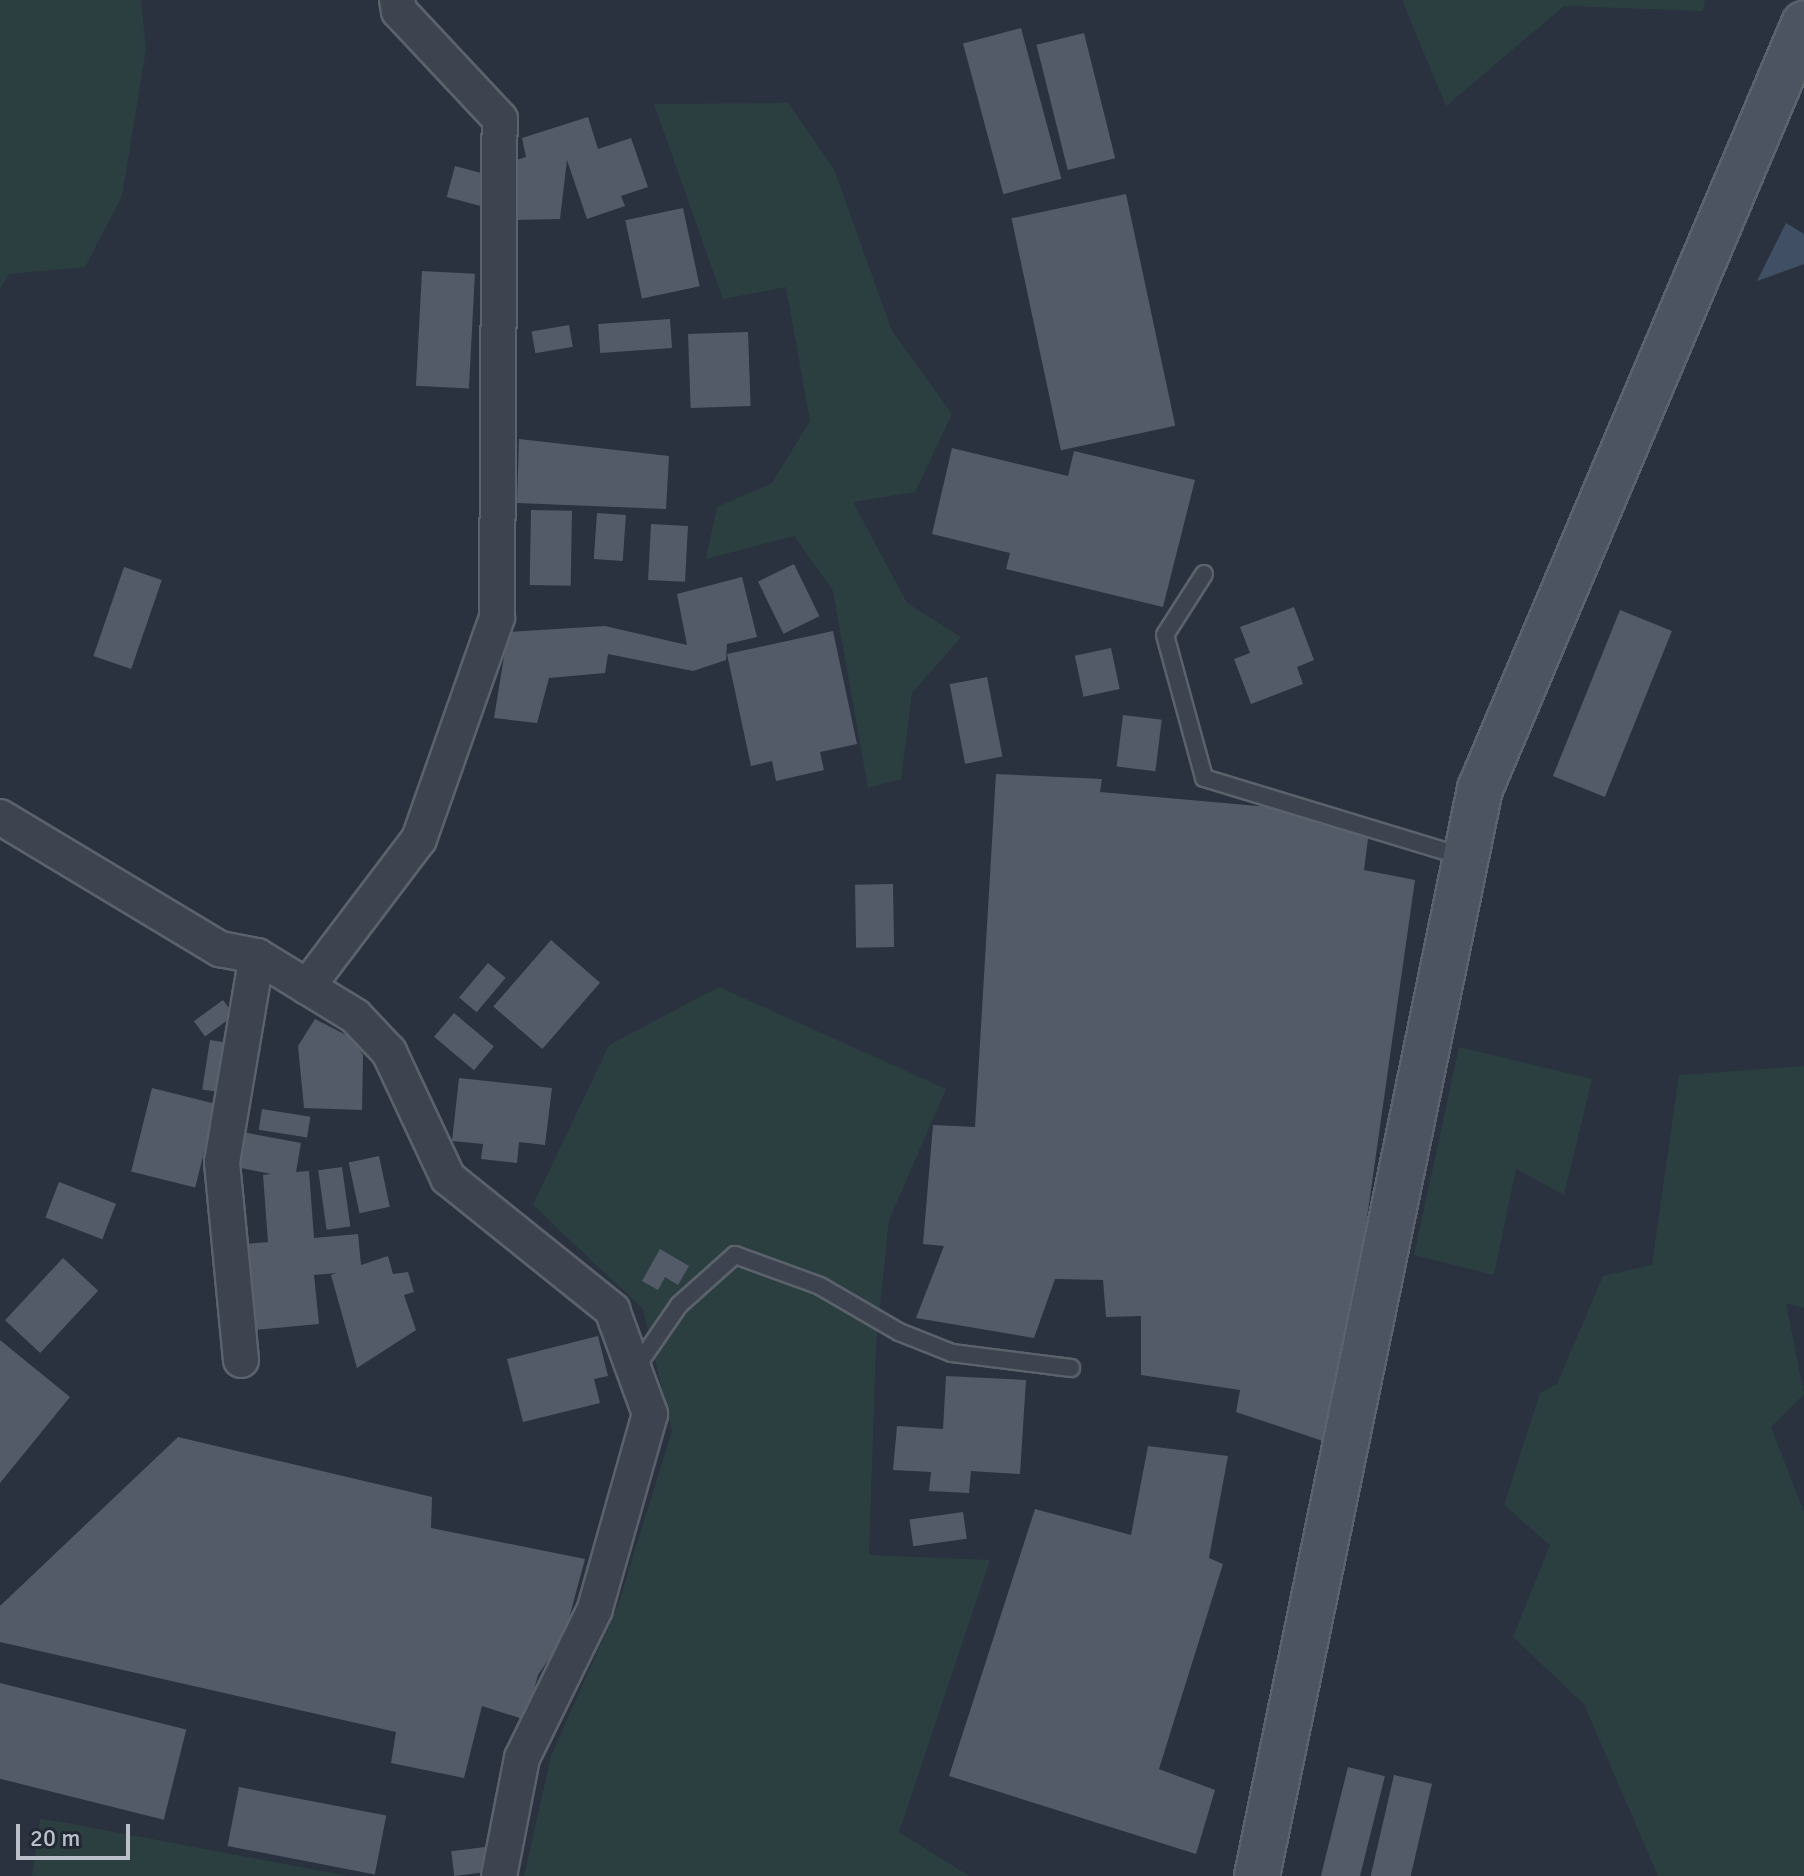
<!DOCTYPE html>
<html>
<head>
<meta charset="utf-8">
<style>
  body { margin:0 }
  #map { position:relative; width:1804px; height:1876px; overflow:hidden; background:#29323e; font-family:Signika,sans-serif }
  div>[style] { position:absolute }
  .green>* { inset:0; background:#2c3f40 }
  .water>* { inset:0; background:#414f65 }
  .building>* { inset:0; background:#535b69; transform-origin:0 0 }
  .roads { filter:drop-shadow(2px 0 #5b626c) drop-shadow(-2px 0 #5b626c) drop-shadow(0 2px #5b626c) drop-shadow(0 -2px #5b626c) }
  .lane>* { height:16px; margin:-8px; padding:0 8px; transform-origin:8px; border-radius:8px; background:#3d444f }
  .street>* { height:34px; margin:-17px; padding:0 17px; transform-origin:17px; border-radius:17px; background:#3d444f }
  .secondary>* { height:44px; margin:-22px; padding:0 22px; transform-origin:22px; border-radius:22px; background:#4c5361 }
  span { translate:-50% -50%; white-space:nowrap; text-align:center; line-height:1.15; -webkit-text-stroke:6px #222934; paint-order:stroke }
  .scale { position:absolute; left:16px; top:1824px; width:114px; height:36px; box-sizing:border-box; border:4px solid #babfc9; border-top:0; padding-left:10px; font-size:24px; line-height:28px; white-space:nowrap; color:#babfc9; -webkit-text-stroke:6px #222934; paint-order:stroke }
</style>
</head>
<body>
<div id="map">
  <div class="green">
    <i style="clip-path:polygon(0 0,141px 0,146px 49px,122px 196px,85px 267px,9px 274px,0 288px)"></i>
    <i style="clip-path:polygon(1402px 0,1705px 0,1703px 11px,1564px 6px,1446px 106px)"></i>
    <i style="clip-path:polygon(788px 103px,834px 169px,892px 331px,952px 414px,915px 492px,853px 502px,907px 603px,961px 637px,912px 693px,901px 779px,868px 788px,833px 591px,794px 536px,706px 559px,717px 507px,772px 483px,810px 421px,786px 287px,723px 299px,654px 104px)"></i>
    <i style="clip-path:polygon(719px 987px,946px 1089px,889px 1220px,876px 1344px,869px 1555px,990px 1560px,899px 1832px,969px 1876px,524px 1876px,551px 1756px,618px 1605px,672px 1431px,643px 1309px,533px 1205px,609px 1045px)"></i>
    <i style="clip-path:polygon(1459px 1047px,1592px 1079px,1564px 1195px,1516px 1169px,1494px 1275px,1414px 1255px)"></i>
    <i style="clip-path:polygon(1804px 1066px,1804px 1308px,1786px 1303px,1804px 1394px,1771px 1427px,1804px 1512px,1804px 1876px,1658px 1876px,1584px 1704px,1513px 1637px,1550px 1545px,1504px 1505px,1540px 1393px,1557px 1384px,1603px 1276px,1652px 1265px,1679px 1075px)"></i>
    <i style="clip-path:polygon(40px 1819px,62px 1822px,348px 1876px,32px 1876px)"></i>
  </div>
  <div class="water">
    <i style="clip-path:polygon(1786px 223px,1804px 234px,1804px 264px,1757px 281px)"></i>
  </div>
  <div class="building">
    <i style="left:1021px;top:28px;width:156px;height:60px;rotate:75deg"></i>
    <i style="left:1084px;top:33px;width:129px;height:49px;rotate:76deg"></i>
    <i style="clip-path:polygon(588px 117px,598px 149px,631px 138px,648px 187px,621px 196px,625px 206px,587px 219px,567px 160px,560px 219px,515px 220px,513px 161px,526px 157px,522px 138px)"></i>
    <i style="left:455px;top:166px;width:35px;height:32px;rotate:15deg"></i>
    <i style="left:1126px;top:194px;width:237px;height:117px;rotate:78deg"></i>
    <i style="left:683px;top:208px;width:80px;height:59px;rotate:78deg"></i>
    <i style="left:422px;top:271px;width:53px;height:115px;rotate:3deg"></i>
    <i style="left:670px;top:319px;width:29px;height:72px;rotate:86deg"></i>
    <i style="left:569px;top:325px;width:22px;height:38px;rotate:80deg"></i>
    <i style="left:748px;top:332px;width:74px;height:60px;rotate:88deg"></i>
    <i style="clip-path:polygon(519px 439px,669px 456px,666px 509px,517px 503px)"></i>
    <i style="clip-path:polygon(952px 448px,1068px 476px,1074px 451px,1195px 480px,1163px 607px,1006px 569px,1010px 553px,932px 534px)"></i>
    <i style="left:531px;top:510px;width:41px;height:75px;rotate:1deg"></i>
    <i style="left:597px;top:513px;width:29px;height:46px;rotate:4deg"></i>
    <i style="left:651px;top:524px;width:37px;height:56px;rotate:3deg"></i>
    <i style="left:794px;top:564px;width:58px;height:40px;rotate:64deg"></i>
    <i style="left:124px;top:567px;width:40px;height:94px;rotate:19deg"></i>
    <i style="clip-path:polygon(742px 577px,757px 637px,727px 644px,726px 660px,693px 671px,608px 654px,605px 673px,549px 678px,537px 723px,494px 718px,508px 632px,605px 626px,687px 645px,677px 594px)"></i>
    <i style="clip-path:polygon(1294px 607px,1314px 660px,1297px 667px,1303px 684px,1251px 704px,1234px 659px,1250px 653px,1240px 627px)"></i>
    <i style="left:1620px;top:610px;width:56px;height:179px;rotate:22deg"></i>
    <i style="clip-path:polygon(833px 631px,857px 744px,820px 752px,824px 770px,776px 781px,772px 761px,751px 766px,727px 654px)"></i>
    <i style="left:1111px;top:648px;width:42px;height:37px;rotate:78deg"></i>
    <i style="left:987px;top:677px;width:81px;height:38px;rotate:79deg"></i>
    <i style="left:1123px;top:715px;width:39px;height:52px;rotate:7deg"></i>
    <i style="clip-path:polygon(996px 774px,1102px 779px,1100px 792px,1281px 808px,1369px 831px,1364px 870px,1415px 880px,1363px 1246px,1323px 1441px,1236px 1412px,1240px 1390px,1141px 1375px,1141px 1316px,1106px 1317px,1103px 1280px,1055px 1279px,1034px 1338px,916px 1318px,944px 1246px,923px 1244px,933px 1125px,975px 1127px)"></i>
    <i style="left:893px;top:884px;width:63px;height:38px;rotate:89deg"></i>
    <i style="left:551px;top:940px;width:65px;height:88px;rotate:41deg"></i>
    <i style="left:488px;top:963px;width:23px;height:45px;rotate:40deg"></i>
    <i style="left:223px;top:1000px;width:19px;height:36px;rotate:54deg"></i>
    <i style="left:454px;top:1013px;width:52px;height:31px;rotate:40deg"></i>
    <i style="clip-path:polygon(315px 1019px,352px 1038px,363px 1055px,362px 1110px,304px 1108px,298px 1046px)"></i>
    <i style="left:210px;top:1040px;width:19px;height:50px;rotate:9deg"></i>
    <i style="clip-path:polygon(459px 1078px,552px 1088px,545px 1145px,519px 1142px,517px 1163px,481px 1159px,483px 1144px,452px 1141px)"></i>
    <i style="left:152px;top:1088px;width:66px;height:86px;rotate:14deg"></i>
    <i style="left:262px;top:1109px;width:49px;height:21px;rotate:9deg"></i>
    <i style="clip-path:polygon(242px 1132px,301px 1143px,296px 1172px,309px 1171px,314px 1238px,358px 1234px,361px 1265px,388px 1256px,393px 1274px,408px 1272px,414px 1292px,404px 1295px,416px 1330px,357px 1368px,331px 1275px,337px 1273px,314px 1275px,319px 1324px,254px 1330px,246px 1244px,268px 1242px,263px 1175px,271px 1174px,236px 1167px)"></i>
    <i style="left:379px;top:1156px;width:52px;height:31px;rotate:78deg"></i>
    <i style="left:342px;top:1167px;width:60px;height:24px;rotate:82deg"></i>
    <i style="left:59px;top:1182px;width:61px;height:38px;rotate:21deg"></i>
    <i style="clip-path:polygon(660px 1249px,689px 1266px,678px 1285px,665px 1277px,658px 1290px,642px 1281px)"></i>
    <i style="left:63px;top:1258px;width:48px;height:85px;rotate:43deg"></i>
    <i style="clip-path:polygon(598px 1336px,608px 1376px,594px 1379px,600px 1403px,523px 1422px,507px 1359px)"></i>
    <i style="clip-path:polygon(0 1340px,70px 1397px,0 1483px)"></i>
    <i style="clip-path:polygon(946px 1376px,1026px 1380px,1020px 1474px,971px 1471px,969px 1493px,929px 1491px,931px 1472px,893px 1470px,897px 1426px,943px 1429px)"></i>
    <i style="clip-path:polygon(178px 1437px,432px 1497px,431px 1528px,585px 1559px,564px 1637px,538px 1675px,526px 1720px,482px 1706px,464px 1778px,391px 1763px,396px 1732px,0 1642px,0 1606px)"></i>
    <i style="clip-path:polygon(1148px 1446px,1228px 1456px,1209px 1558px,1223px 1564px,1159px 1769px,1215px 1790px,1196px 1854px,949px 1776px,1035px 1509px,1131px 1535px)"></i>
    <i style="left:963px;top:1512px;width:27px;height:54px;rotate:82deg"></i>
    <i style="left:0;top:1683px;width:192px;height:93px;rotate:14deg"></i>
    <i style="left:1348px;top:1767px;width:38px;height:113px;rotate:14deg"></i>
    <i style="left:1394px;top:1775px;width:39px;height:104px;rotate:13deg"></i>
    <i style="left:239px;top:1787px;width:150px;height:60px;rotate:11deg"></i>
    <i style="left:485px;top:1847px;width:25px;height:34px;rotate:83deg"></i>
  </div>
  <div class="roads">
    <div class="lane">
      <i style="left:1204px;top:574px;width:72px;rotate:122.6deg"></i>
      <i style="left:1165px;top:635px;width:148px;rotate:74.7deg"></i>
      <i style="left:1204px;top:778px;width:272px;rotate:16.9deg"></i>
      <i style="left:635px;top:1369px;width:78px;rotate:-55.5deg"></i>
      <i style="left:679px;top:1305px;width:75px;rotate:-41.8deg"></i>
      <i style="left:735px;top:1255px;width:90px;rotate:20deg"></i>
      <i style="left:820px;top:1286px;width:91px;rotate:30.2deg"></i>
      <i style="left:899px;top:1332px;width:57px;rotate:21.6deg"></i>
      <i style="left:952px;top:1353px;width:120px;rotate:7.2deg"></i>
    </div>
    <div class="street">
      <i style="left:0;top:817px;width:257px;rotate:31deg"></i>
      <i style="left:220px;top:949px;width:38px;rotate:11deg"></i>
      <i style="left:257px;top:956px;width:115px;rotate:31.5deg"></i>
      <i style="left:355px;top:1016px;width:50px;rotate:46.6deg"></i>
      <i style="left:389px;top:1052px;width:139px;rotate:64.9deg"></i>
      <i style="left:448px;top:1178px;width:211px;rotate:38.8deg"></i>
      <i style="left:612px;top:1310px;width:111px;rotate:69.9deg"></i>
      <i style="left:650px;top:1414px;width:203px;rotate:105.8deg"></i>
      <i style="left:595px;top:1609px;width:166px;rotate:116.1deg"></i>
      <i style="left:522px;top:1758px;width:120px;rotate:101deg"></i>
      <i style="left:307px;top:987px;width:186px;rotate:-52.9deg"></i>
      <i style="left:419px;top:839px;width:235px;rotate:-70.6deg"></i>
      <i style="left:497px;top:617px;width:498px;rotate:-89.7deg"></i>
      <i style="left:500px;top:119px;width:148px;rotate:-133.1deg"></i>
      <i style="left:399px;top:11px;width:11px;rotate:-100deg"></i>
      <i style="left:241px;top:1360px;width:199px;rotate:-95.5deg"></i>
      <i style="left:222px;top:1162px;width:209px;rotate:-80.4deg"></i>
    </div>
    <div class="secondary">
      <i style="left:1257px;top:1876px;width:1110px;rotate:-78.41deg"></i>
      <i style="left:1480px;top:789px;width:831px;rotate:-67.05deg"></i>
    </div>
  </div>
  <div class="scale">20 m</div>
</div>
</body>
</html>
